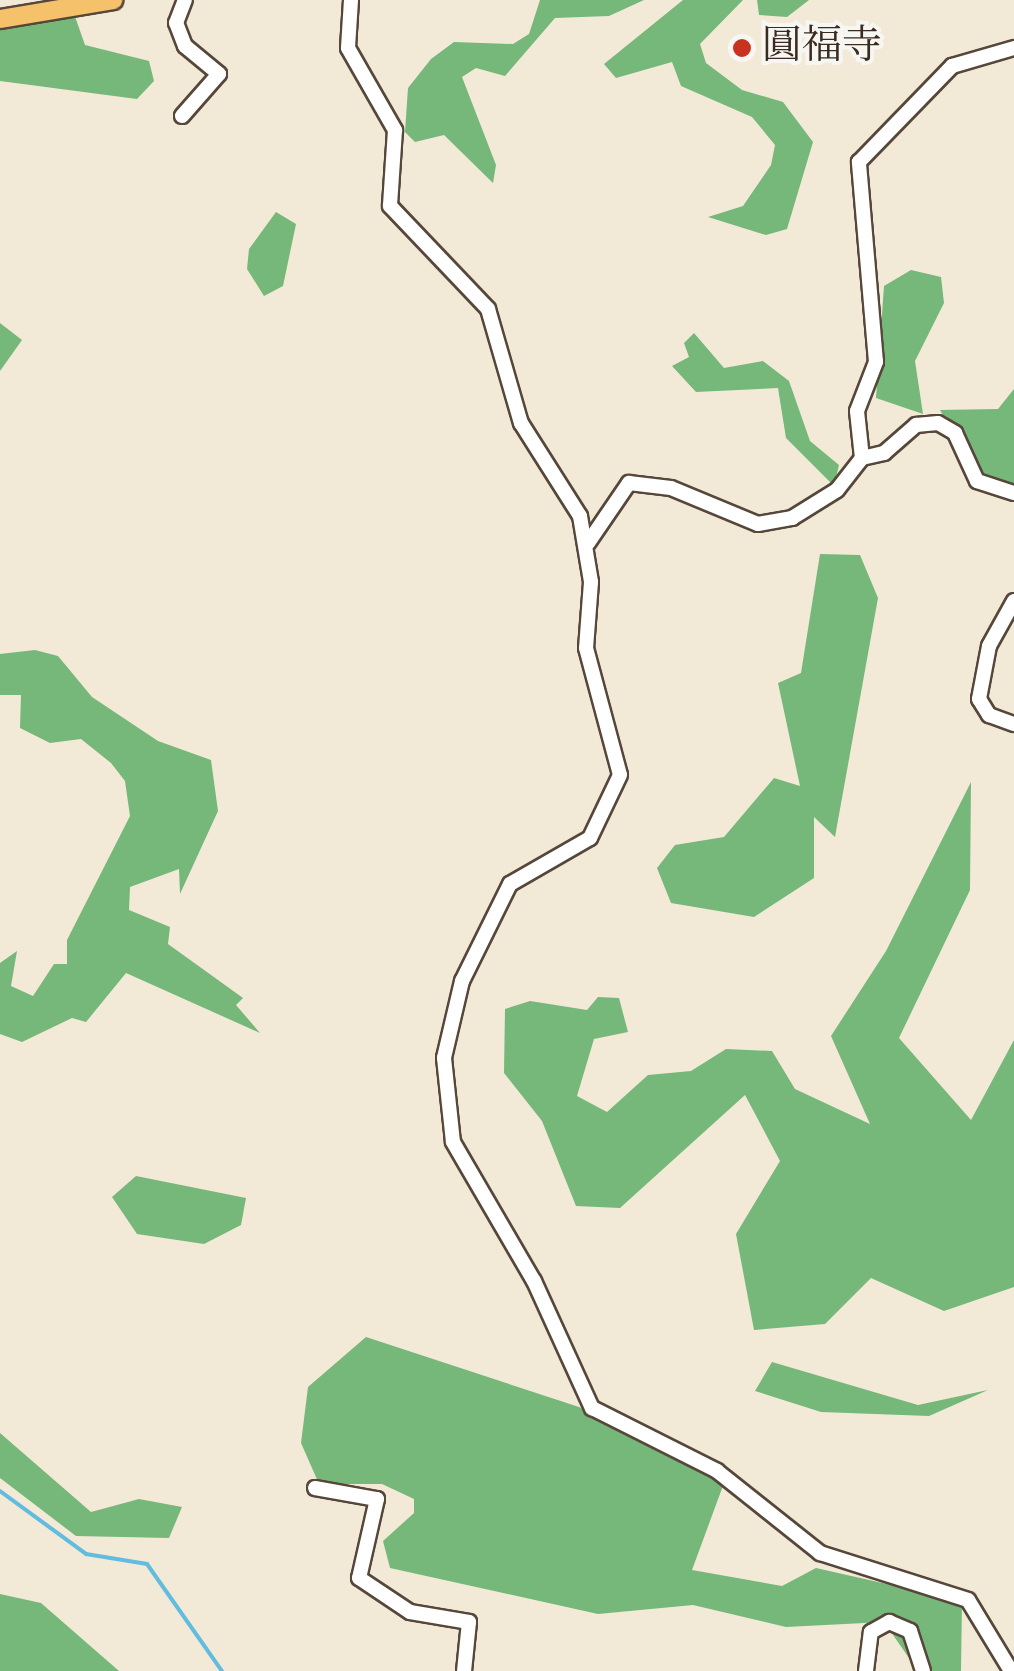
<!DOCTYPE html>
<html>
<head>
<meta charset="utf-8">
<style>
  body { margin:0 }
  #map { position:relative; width:1014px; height:1671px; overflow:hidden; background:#f2ead7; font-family:"IM FELL English","Noto Serif JP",serif }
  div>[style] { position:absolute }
  .forest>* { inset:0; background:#76b77a }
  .stream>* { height:4px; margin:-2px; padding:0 2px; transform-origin:2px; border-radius:2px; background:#61bcdf }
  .roads { filter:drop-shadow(2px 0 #56473a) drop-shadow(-2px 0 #56473a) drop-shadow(0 2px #56473a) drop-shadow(0 -2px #56473a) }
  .minor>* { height:14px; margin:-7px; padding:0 7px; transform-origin:7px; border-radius:7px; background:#fff }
  .major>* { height:18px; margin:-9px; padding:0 9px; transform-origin:9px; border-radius:9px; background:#f5c16b }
  .dots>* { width:28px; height:28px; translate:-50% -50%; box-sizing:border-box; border:5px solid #f6f6f2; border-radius:50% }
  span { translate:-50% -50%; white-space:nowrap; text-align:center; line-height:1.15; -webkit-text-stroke:8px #f6f6f2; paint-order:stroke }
  .poi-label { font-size:40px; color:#3b2a1e }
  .left { translate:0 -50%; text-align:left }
</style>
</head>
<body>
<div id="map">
  <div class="forest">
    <i style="clip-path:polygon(540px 0,644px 0,609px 16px,555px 18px,505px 76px,476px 68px,462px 77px,496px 165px,493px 183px,444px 135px,415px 142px,405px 132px,408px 88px,431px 59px,454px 42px,513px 44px,529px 34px)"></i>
    <i style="clip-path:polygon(683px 0,743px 0,700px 44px,706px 63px,742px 90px,783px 102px,813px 142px,787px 229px,766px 235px,708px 217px,743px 206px,771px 165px,775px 145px,752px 117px,681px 86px,672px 62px,616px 78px,604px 64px)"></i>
    <i style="clip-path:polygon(757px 0,809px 0,787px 17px,759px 15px)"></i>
    <i style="clip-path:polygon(72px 8px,85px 45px,149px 61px,154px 81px,137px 99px,0 81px,0 29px)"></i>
    <i style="clip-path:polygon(276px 212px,296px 224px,283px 286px,264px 296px,247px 269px,249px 249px)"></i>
    <i style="clip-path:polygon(911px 270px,941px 277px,944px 303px,915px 361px,923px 414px,876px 398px,884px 286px)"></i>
    <i style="clip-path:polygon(0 323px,22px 340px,0 371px)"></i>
    <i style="clip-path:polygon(694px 333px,724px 368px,763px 361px,789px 381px,810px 441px,839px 465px,834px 486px,786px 438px,778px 388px,696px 392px,672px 366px,689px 357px,684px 343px)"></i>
    <i style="clip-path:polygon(1014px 389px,1014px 485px,980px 476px,940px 410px,998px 409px)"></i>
    <i style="clip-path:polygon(820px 554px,860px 555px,878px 598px,835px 837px,814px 817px,814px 878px,754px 917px,671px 903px,657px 868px,675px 845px,724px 837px,774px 778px,800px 786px,778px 683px,801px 673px)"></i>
    <i style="clip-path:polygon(35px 650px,58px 656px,92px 697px,158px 741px,211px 760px,218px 811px,180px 894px,179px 869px,130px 887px,129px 910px,170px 927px,168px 944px,243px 998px,236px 1005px,260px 1033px,126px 973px,86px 1022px,72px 1018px,22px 1042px,0 1034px,0 963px,17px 951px,11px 986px,33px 996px,54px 964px,67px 964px,67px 940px,130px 816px,125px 781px,111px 763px,81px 739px,50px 743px,20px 728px,21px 695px,0 695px,0 654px)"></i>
    <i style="clip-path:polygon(971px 782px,970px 890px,899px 1038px,971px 1120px,1014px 1040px,1014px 1287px,944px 1311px,871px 1278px,825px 1324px,754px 1330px,736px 1234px,780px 1161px,745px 1095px,620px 1208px,576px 1206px,542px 1121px,504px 1073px,505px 1009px,530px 1001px,587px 1010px,598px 997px,619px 998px,628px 1032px,594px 1039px,577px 1096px,607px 1112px,648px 1075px,691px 1071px,726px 1049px,772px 1051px,795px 1089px,870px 1124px,831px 1036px,886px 951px)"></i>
    <i style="clip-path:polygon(136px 1176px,246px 1198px,241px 1225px,204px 1244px,137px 1234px,112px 1197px)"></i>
    <i style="clip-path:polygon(366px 1337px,579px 1407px,724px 1483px,692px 1570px,782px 1586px,816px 1568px,962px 1601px,961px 1671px,918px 1671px,884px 1622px,786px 1627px,693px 1605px,598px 1614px,390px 1568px,383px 1541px,414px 1513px,414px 1499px,382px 1484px,319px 1484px,301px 1443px,308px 1387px)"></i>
    <i style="clip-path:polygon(772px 1362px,918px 1405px,988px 1390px,929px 1416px,821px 1412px,755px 1391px)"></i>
    <i style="clip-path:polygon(0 1433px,91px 1512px,139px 1499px,182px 1507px,169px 1538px,76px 1536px,0 1478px)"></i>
    <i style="clip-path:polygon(0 1594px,41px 1603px,119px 1671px,0 1671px)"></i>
  </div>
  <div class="stream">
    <i style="left:0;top:1491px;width:107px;rotate:36.2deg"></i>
    <i style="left:86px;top:1554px;width:62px;rotate:9.3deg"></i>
    <i style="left:147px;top:1564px;width:131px;rotate:55deg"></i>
  </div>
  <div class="roads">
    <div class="minor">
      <i style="left:351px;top:0;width:48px;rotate:93.6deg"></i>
      <i style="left:348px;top:48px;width:95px;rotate:60.2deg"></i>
      <i style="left:395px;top:130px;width:76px;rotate:93.8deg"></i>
      <i style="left:390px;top:206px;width:142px;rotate:46.4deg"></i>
      <i style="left:488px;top:309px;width:119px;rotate:73.9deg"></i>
      <i style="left:521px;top:423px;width:110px;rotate:57.6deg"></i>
      <i style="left:580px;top:516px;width:67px;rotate:80.5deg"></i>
      <i style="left:591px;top:582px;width:66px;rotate:94.3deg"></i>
      <i style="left:586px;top:648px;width:131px;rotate:75deg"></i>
      <i style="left:620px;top:775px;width:70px;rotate:115.5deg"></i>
      <i style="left:590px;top:838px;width:92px;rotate:150.1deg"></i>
      <i style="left:510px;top:884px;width:108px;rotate:116.3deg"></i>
      <i style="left:462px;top:981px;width:79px;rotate:103.2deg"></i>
      <i style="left:444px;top:1058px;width:84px;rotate:83.9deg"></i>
      <i style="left:453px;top:1142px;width:161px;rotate:59.8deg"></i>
      <i style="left:534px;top:1281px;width:140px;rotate:65.5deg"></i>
      <i style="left:592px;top:1408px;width:140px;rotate:26.7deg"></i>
      <i style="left:717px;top:1471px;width:132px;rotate:38.5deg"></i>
      <i style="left:820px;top:1553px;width:155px;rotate:17.6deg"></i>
      <i style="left:968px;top:1600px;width:83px;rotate:58.8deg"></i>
      <i style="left:182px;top:116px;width:56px;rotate:-48.6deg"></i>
      <i style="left:219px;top:74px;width:44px;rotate:-140.5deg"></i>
      <i style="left:185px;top:46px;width:25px;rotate:-111deg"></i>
      <i style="left:176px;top:23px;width:25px;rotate:-69deg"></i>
      <i style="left:862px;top:458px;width:23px;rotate:-13deg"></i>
      <i style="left:884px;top:453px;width:43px;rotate:-41.2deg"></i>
      <i style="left:916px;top:425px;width:22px;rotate:-5deg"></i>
      <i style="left:938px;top:423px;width:20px;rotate:30deg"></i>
      <i style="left:955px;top:433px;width:53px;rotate:65.4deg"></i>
      <i style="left:977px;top:481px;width:39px;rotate:18deg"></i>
      <i style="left:588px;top:543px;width:73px;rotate:-55.7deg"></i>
      <i style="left:629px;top:483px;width:42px;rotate:6.8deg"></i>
      <i style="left:671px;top:488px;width:94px;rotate:22.5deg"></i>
      <i style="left:758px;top:524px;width:35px;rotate:-10deg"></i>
      <i style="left:792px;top:518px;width:53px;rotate:-31.9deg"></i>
      <i style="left:837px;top:490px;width:41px;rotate:-52deg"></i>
      <i style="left:862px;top:458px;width:47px;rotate:-96.1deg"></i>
      <i style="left:857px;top:411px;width:53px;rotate:-68.8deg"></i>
      <i style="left:876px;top:362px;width:201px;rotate:-94.9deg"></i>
      <i style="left:859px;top:162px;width:134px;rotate:-45.9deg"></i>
      <i style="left:952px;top:66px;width:65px;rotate:-16.2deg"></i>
      <i style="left:1014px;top:601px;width:51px;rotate:119.1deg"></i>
      <i style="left:989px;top:646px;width:54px;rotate:100.7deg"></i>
      <i style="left:979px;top:699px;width:19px;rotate:58deg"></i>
      <i style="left:989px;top:715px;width:27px;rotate:20deg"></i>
      <i style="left:315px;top:1488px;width:63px;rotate:10.1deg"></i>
      <i style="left:377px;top:1499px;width:81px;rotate:102.8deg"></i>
      <i style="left:359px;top:1578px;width:61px;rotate:33.7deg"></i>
      <i style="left:410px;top:1612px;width:60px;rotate:9.6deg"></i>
      <i style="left:469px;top:1622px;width:49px;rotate:95.8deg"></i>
      <i style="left:866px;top:1671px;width:39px;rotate:-83deg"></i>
      <i style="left:871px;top:1632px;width:21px;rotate:-29deg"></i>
      <i style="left:889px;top:1622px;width:23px;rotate:23deg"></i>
      <i style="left:910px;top:1631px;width:42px;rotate:72deg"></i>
    </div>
    <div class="major">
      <i style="left:0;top:19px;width:115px;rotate:-9.5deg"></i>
    </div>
  </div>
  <div class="dots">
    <i style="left:742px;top:48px;background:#c8321e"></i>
  </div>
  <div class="poi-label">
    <span class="left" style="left:762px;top:48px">圓福寺</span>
  </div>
</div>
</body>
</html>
